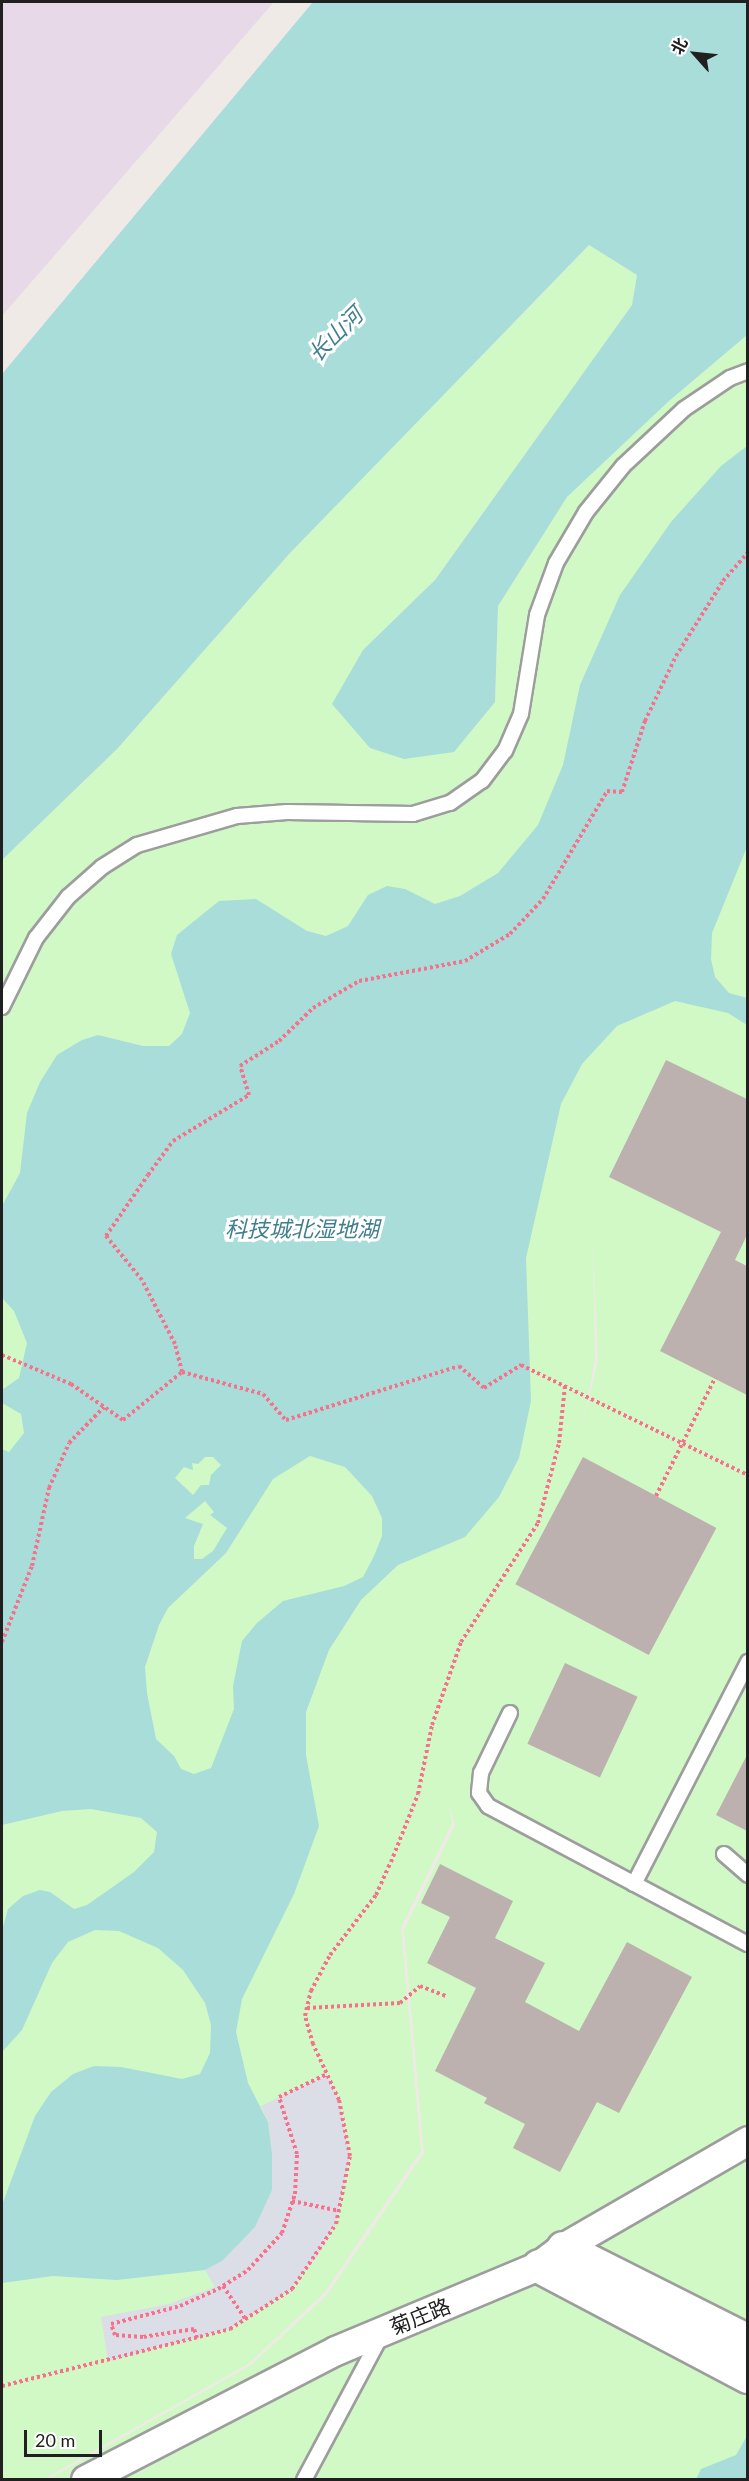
<!DOCTYPE html>
<html>
<head>
<meta charset="utf-8">
<style>
  body { margin:0 }
  #map { position:relative; width:749px; height:2481px; overflow:hidden; background:#f0eae7; font-family:Lato,"Noto Sans SC",sans-serif }
  div>[style] { position:absolute }
  .industrial>* { inset:0; background:#e8d9e9 }
  .park>* { inset:0; background:#d0f9c5 }
  .plaza>* { inset:0; background:#dbdee6 }
  .water>* { inset:0; background:#a8ddda }
  .building>* { inset:0; background:#bdb1b0; transform-origin:0 0 }
  .path>* { height:4px; margin-top:-2px; transform-origin:0; background:repeating-linear-gradient(90deg,#f8708a 0 3px,transparent 0 6px) }
  .roads { filter:drop-shadow(2px 0 #9d9d9d) drop-shadow(-2px 0 #9d9d9d) drop-shadow(0 2px #9d9d9d) drop-shadow(0 -2px #9d9d9d) }
  .service>* { height:14px; margin:-7px; padding:0 7px; transform-origin:7px; border-radius:7px; background:#fff }
  .minor>* { height:28px; margin:-14px; padding:0 14px; transform-origin:14px; border-radius:14px; background:#fff }
  .tertiary>* { height:33px; margin:-16.5px; padding:0 16.5px; transform-origin:16.5px; border-radius:16.5px; background:#fff }
  span { translate:-50% -50%; white-space:nowrap; text-align:center; line-height:1.15; -webkit-text-stroke:6px #fff; paint-order:stroke }
  .street-label { font-size:21px; color:#202020 }
  .water-label { font-size:22px; color:#417f8f; font-style:italic }
  .frame { position:absolute; inset:0; border:3px solid #202020; pointer-events:none }
  .north { position:absolute; left:665px; top:24px; width:60px; height:60px; -webkit-text-stroke:4px #fff; paint-order:stroke; rotate:297deg; font-size:16px; font-weight:700; line-height:24px; text-align:center; color:#202020 }
  .north::after { content:''; display:block; margin:auto; width:21px; height:27px; background:#202020; clip-path:polygon(50% 0,100% 100%,50% 72%,0 100%) }
  .scale { position:absolute; left:24px; top:2430px; width:78px; height:27px; box-sizing:border-box; border:3px solid #202020; border-top:0; padding-left:8px; font-size:18px; line-height:21px; white-space:nowrap; color:#202020; -webkit-text-stroke:4px #fff; paint-order:stroke }
</style>
</head>
<body>
<div id="map">
  <div class="industrial">
    <i style="clip-path:polygon(2px 2px,274px 2px,2px 316px)"></i>
  </div>
  <div class="park">
    <i style="clip-path:polygon(evenodd,589px 245px,637px 275px,632px 305px,435px 580px,363px 650px,495px 702px,498px 606px,567px 497px,669px 401px,747px 335px,747px 2479px,49px 2479px,251px 2365px,327px 2295px,424px 2153px,404px 1930px,455px 1825px,448px 1802px,452px 1823px,401px 1928px,421px 2151px,324px 2293px,248px 2364px,44px 2479px,2px 2480px,2px 860px,117px 749px,290px 553px,589px 245px,593px 1239px,598px 1361px,583px 1424px,595px 1359px,593px 1239px)"></i>
  </div>
  <div class="plaza">
    <i style="clip-path:polygon(327px 2074px,339px 2100px,350px 2156px,336px 2224px,316px 2258px,289px 2291px,230px 2329px,108px 2361px,101px 2317px,169px 2304px,215px 2287px,205px 2270px,222px 2261px,272px 2190px,272px 2153px,268px 2122px,261px 2106px)"></i>
  </div>
  <div class="water">
    <i style="clip-path:polygon(313px 2px,747px 2px,747px 335px,669px 401px,567px 497px,498px 606px,495px 702px,454px 752px,404px 759px,370px 748px,332px 704px,363px 650px,435px 580px,632px 305px,637px 275px,589px 245px,290px 553px,117px 749px,2px 860px,2px 374px)"></i>
    <i style="clip-path:polygon(evenodd,747px 446px,747px 847px,712px 933px,711px 959px,715px 977px,729px 993px,747px 998px,747px 1025px,728px 1013px,675px 1001px,617px 1026px,582px 1064px,561px 1104px,526px 1258px,531px 1401px,519px 1458px,499px 1497px,465px 1537px,398px 1565px,361px 1600px,329px 1650px,306px 1712px,306px 1755px,319px 1826px,294px 1894px,242px 1999px,236px 2032px,248px 2083px,268px 2122px,272px 2153px,272px 2190px,255px 2227px,222px 2261px,205px 2270px,117px 2280px,53px 2276px,2px 2283px,2px 2205px,35px 2116px,51px 2092px,73px 2074px,94px 2066px,121px 2067px,182px 2079px,200px 2074px,210px 2053px,211px 2025px,205px 2003px,183px 1970px,158px 1948px,119px 1931px,95px 1930px,68px 1942px,52px 1963px,22px 2030px,2px 2052px,2px 1930px,8px 1909px,23px 1896px,40px 1890px,50px 1892px,74px 1909px,87px 1905px,134px 1872px,154px 1852px,157px 1832px,141px 1818px,91px 1809px,62px 1811px,2px 1825px,2px 1449px,9px 1452px,24px 1433px,21px 1414px,2px 1403px,2px 1390px,19px 1378px,27px 1343px,14px 1311px,2px 1298px,2px 1206px,20px 1173px,27px 1113px,40px 1082px,57px 1055px,82px 1040px,98px 1035px,143px 1046px,169px 1046px,182px 1034px,190px 1013px,171px 954px,177px 935px,219px 901px,256px 899px,307px 931px,326px 936px,348px 926px,368px 895px,387px 886px,405px 889px,435px 904px,460px 896px,498px 873px,538px 825px,563px 765px,580px 685px,620px 595px,671px 522px,721px 466px,747px 446px,310px 1456px,345px 1467px,372px 1496px,382px 1518px,382px 1536px,374px 1556px,363px 1577px,344px 1586px,283px 1601px,257px 1623px,242px 1641px,233px 1686px,234px 1709px,211px 1768px,194px 1774px,181px 1769px,174px 1756px,156px 1739px,147px 1693px,145px 1667px,159px 1625px,168px 1608px,226px 1553px,273px 1479px,310px 1456px,747px 446px,205px 1457px,213px 1457px,221px 1465px,211px 1475px,209px 1485px,201px 1485px,193px 1495px,175px 1478px,184px 1467px,193px 1470px,192px 1463px,198px 1464px,205px 1457px,747px 446px,205px 1501px,214px 1512px,210px 1515px,227px 1528px,213px 1551px,202px 1559px,194px 1559px,194px 1546px,203px 1524px,185px 1518px,205px 1501px)"></i>
    <i style="clip-path:polygon(747px 2436px,747px 2479px,696px 2479px,701px 2469px,736px 2455px)"></i>
  </div>
  <div class="building">
    <i style="clip-path:polygon(666px 1060px,747px 1099px,747px 1235px,735px 1260px,747px 1266px,747px 1395px,660px 1351px,721px 1232px,609px 1177px)"></i>
    <i style="left:583px;top:1457px;width:151px;height:144px;rotate:28deg"></i>
    <i style="left:565px;top:1663px;width:80px;height:89px;rotate:25deg"></i>
    <i style="clip-path:polygon(747px 1755px,747px 1831px,716px 1815px)"></i>
    <i style="clip-path:polygon(440px 1864px,513px 1901px,495px 1938px,545px 1963px,525px 2002px,579px 2031px,627px 1942px,692px 1977px,619px 2113px,597px 2102px,560px 2172px,513px 2148px,525px 2124px,484px 2103px,487px 2098px,435px 2071px,476px 1988px,427px 1963px,450px 1917px,421px 1903px)"></i>
  </div>
  <div class="path">
    <i style="left:2px;top:1355px;width:75px;rotate:22.8deg"></i>
    <i style="left:71px;top:1384px;width:63px;rotate:34.7deg"></i>
    <i style="left:123px;top:1420px;width:76px;rotate:-39.1deg"></i>
    <i style="left:182px;top:1372px;width:84px;rotate:15.2deg"></i>
    <i style="left:263px;top:1394px;width:35px;rotate:49deg"></i>
    <i style="left:286px;top:1420px;width:181px;rotate:-17.3deg"></i>
    <i style="left:459px;top:1366px;width:33px;rotate:41deg"></i>
    <i style="left:484px;top:1388px;width:44px;rotate:-31.9deg"></i>
    <i style="left:521px;top:1365px;width:252px;rotate:25.9deg"></i>
    <i style="left:182px;top:1372px;width:29px;rotate:-104deg"></i>
    <i style="left:175px;top:1344px;width:72px;rotate:-117.3deg"></i>
    <i style="left:142px;top:1280px;width:57px;rotate:-129.3deg"></i>
    <i style="left:106px;top:1236px;width:74px;rotate:-55.5deg"></i>
    <i style="left:148px;top:1175px;width:42px;rotate:-53.7deg"></i>
    <i style="left:173px;top:1141px;width:89px;rotate:-31.2deg"></i>
    <i style="left:249px;top:1095px;width:30px;rotate:-107deg"></i>
    <i style="left:240px;top:1066px;width:46px;rotate:-32.7deg"></i>
    <i style="left:279px;top:1041px;width:47px;rotate:-44.1deg"></i>
    <i style="left:313px;top:1008px;width:53px;rotate:-30.4deg"></i>
    <i style="left:359px;top:981px;width:108px;rotate:-10.7deg"></i>
    <i style="left:465px;top:961px;width:52px;rotate:-31deg"></i>
    <i style="left:510px;top:934px;width:48px;rotate:-46.7deg"></i>
    <i style="left:543px;top:899px;width:126px;rotate:-59.3deg"></i>
    <i style="left:607px;top:791px;width:15px;rotate:4deg"></i>
    <i style="left:622px;top:792px;width:75px;rotate:-72.1deg"></i>
    <i style="left:645px;top:721px;width:72px;rotate:-64.5deg"></i>
    <i style="left:676px;top:656px;width:89px;rotate:-57.9deg"></i>
    <i style="left:723px;top:581px;width:38px;rotate:-49deg"></i>
    <i style="left:656px;top:1496px;width:132px;rotate:-63.4deg"></i>
    <i style="left:2px;top:1642px;width:82px;rotate:-68.5deg"></i>
    <i style="left:32px;top:1566px;width:80px;rotate:-77.7deg"></i>
    <i style="left:49px;top:1488px;width:49px;rotate:-66deg"></i>
    <i style="left:69px;top:1443px;width:50px;rotate:-45.8deg"></i>
    <i style="left:307px;top:2008px;width:93px;rotate:-3.1deg"></i>
    <i style="left:400px;top:2003px;width:26px;rotate:-40deg"></i>
    <i style="left:420px;top:1986px;width:28px;rotate:21deg"></i>
    <i style="left:292px;top:2201px;width:49px;rotate:11.8deg"></i>
    <i style="left:223px;top:2286px;width:41px;rotate:55.9deg"></i>
    <i style="left:197px;top:2338px;width:9px;rotate:-108deg"></i>
    <i style="left:194px;top:2329px;width:52px;rotate:171.1deg"></i>
    <i style="left:143px;top:2337px;width:28px;rotate:-176deg"></i>
    <i style="left:115px;top:2335px;width:12px;rotate:-110deg"></i>
    <i style="left:111px;top:2324px;width:71px;rotate:-14.6deg"></i>
    <i style="left:180px;top:2306px;width:42px;rotate:-24.1deg"></i>
    <i style="left:218px;top:2289px;width:36px;rotate:-32deg"></i>
    <i style="left:248px;top:2270px;width:50px;rotate:-47.4deg"></i>
    <i style="left:282px;top:2233px;width:41px;rotate:-71.6deg"></i>
    <i style="left:295px;top:2194px;width:40px;rotate:-87.1deg"></i>
    <i style="left:297px;top:2154px;width:60px;rotate:-107.5deg"></i>
    <i style="left:279px;top:2097px;width:53px;rotate:-25.6deg"></i>
    <i style="left:2px;top:2386px;width:235px;rotate:-14deg"></i>
    <i style="left:230px;top:2329px;width:74px;rotate:-32.8deg"></i>
    <i style="left:292px;top:2289px;width:78px;rotate:-55.9deg"></i>
    <i style="left:336px;top:2224px;width:69px;rotate:-78.4deg"></i>
    <i style="left:350px;top:2156px;width:57px;rotate:-101.1deg"></i>
    <i style="left:339px;top:2100px;width:62px;rotate:-114.9deg"></i>
    <i style="left:313px;top:2044px;width:29px;rotate:-106deg"></i>
    <i style="left:305px;top:2016px;width:26px;rotate:-77deg"></i>
    <i style="left:311px;top:1991px;width:41px;rotate:-62.2deg"></i>
    <i style="left:330px;top:1955px;width:76px;rotate:-52.5deg"></i>
    <i style="left:376px;top:1895px;width:36px;rotate:-66deg"></i>
    <i style="left:391px;top:1862px;width:73px;rotate:-68.3deg"></i>
    <i style="left:418px;top:1794px;width:70px;rotate:-78.5deg"></i>
    <i style="left:432px;top:1725px;width:88px;rotate:-70.7deg"></i>
    <i style="left:461px;top:1642px;width:142px;rotate:-57.1deg"></i>
    <i style="left:538px;top:1523px;width:83px;rotate:-75.3deg"></i>
    <i style="left:559px;top:1443px;width:57px;rotate:-84deg"></i>
  </div>
  <div class="roads">
    <div class="service">
      <i style="left:2px;top:1007px;width:77px;rotate:-63.8deg"></i>
      <i style="left:36px;top:938px;width:52px;rotate:-52deg"></i>
      <i style="left:68px;top:897px;width:45px;rotate:-41.4deg"></i>
      <i style="left:102px;top:867px;width:41px;rotate:-32.2deg"></i>
      <i style="left:137px;top:845px;width:104px;rotate:-16.2deg"></i>
      <i style="left:237px;top:816px;width:50px;rotate:-4.6deg"></i>
      <i style="left:287px;top:812px;width:126px;rotate:0.9deg"></i>
      <i style="left:413px;top:814px;width:39px;rotate:-17deg"></i>
      <i style="left:450px;top:803px;width:39px;rotate:-35deg"></i>
      <i style="left:482px;top:781px;width:38px;rotate:-53deg"></i>
      <i style="left:505px;top:751px;width:40px;rotate:-66.6deg"></i>
      <i style="left:521px;top:714px;width:100px;rotate:-80.8deg"></i>
      <i style="left:537px;top:615px;width:55px;rotate:-69.9deg"></i>
      <i style="left:556px;top:563px;width:59px;rotate:-59.5deg"></i>
      <i style="left:586px;top:512px;width:59px;rotate:-51.2deg"></i>
      <i style="left:623px;top:466px;width:83px;rotate:-43.1deg"></i>
      <i style="left:684px;top:409px;width:55px;rotate:-34deg"></i>
      <i style="left:730px;top:378px;width:19px;rotate:-21deg"></i>
      <i style="left:510px;top:1713px;width:67px;rotate:115.8deg"></i>
      <i style="left:481px;top:1773px;width:20px;rotate:96deg"></i>
      <i style="left:479px;top:1793px;width:16px;rotate:55deg"></i>
      <i style="left:488px;top:1806px;width:294px;rotate:28deg"></i>
      <i style="left:724px;top:1854px;width:32px;rotate:41deg"></i>
      <i style="left:634px;top:1884px;width:250px;rotate:-62.8deg"></i>
      <i style="left:304px;top:2480px;width:163px;rotate:-61.9deg"></i>
    </div>
    <div class="minor">
      <i style="left:86px;top:2480px;width:281px;rotate:-27.3deg"></i>
      <i style="left:336px;top:2351px;width:220px;rotate:-22.7deg"></i>
      <i style="left:539px;top:2266px;width:30px;rotate:-37deg"></i>
      <i style="left:563px;top:2248px;width:214px;rotate:-30deg"></i>
    </div>
    <div class="tertiary">
      <i style="left:563px;top:2248px;width:207px;rotate:26.7deg"></i>
      <i style="left:539px;top:2266px;width:236px;rotate:27.8deg"></i>
    </div>
  </div>
  <div class="street-label">
    <span style="left:420px;top:2316px;rotate:-22deg">菊庄路</span>
  </div>
  <div class="water-label">
    <span style="left:335px;top:334px;rotate:-45deg">长山河</span>
    <span style="left:302px;top:1229px">科技城北湿地湖</span>
  </div>
  <div class="frame"></div>
  <div class="north">北</div>
  <div class="scale">20 m</div>
</div>
</body>
</html>
